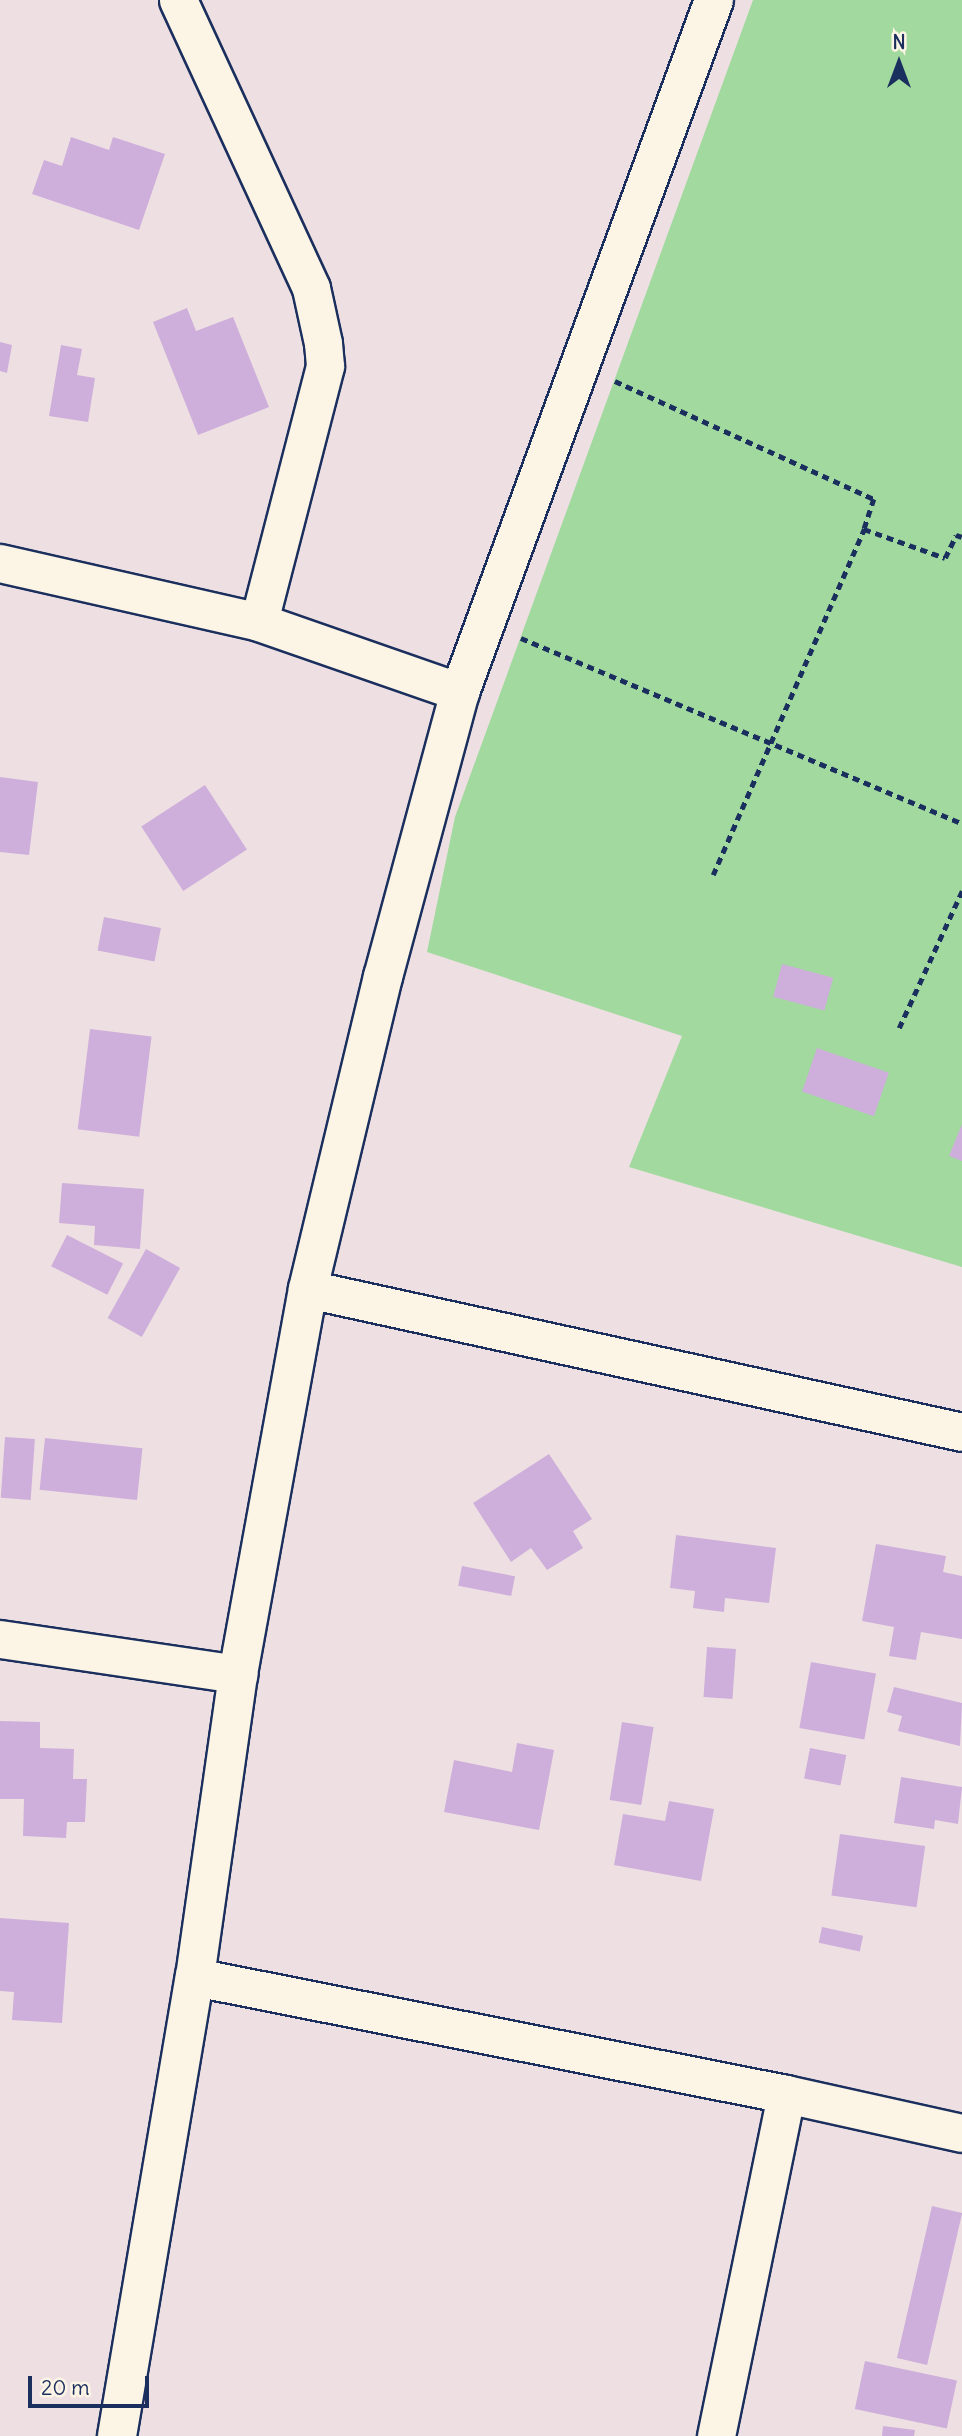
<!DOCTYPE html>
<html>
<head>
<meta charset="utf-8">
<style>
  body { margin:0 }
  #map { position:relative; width:962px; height:2436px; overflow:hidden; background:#eee0e2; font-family:Delius,sans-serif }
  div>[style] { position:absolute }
  .green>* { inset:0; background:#a1d99e }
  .building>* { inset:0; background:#ceafdb; transform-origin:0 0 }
  .path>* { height:4.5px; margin-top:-2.25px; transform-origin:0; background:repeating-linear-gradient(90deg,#1b2f5e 0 7px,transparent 0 12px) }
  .roads { filter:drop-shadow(2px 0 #1b2f5e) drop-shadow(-2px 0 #1b2f5e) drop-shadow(0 2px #1b2f5e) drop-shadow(0 -2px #1b2f5e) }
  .street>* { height:37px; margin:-18.5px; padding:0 18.5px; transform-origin:18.5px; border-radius:18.5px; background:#fcf5e5 }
  .secondary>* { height:38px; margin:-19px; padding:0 19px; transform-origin:19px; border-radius:19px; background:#fcf5e5 }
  span { translate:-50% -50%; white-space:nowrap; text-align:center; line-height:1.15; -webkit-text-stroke:5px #fcf5e5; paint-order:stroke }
  .north { position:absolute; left:864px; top:28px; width:70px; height:70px; -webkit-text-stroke:5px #fcf5e5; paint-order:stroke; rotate:0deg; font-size:19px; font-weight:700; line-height:28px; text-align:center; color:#1b2f5e }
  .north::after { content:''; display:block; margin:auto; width:24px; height:32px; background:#1b2f5e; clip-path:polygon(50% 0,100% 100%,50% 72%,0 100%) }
  .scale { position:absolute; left:28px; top:2376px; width:121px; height:32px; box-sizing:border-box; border:4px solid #1b2f5e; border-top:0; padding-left:9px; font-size:21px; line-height:24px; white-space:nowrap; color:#1b2f5e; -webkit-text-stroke:5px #fcf5e5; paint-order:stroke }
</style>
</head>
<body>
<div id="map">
  <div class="green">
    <i style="clip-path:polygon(753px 0,962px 0,962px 1267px,629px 1167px,682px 1036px,427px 952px,455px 817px)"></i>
  </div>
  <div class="building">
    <i style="clip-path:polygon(71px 137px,109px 150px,113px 137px,165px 154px,139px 230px,32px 194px,44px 160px,62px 166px)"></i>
    <i style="clip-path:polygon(187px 308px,196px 331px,233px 317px,269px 407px,198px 435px,153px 322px)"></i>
    <i style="clip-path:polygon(0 342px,12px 345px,7px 373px,0 371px)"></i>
    <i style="clip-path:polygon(61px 345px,82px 349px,77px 375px,95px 378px,88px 422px,49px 416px)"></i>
    <i style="clip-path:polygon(0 777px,38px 782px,29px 855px,0 852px)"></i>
    <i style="left:205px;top:785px;width:77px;height:76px;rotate:57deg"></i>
    <i style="left:104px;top:917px;width:58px;height:34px;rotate:11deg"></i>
    <i style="left:782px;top:964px;width:53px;height:34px;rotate:15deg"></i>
    <i style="left:90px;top:1029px;width:62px;height:101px;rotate:7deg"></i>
    <i style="left:817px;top:1048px;width:76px;height:46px;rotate:19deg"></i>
    <i style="clip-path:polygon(962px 1124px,962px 1161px,949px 1156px)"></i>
    <i style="clip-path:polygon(62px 1183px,144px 1189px,140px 1249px,94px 1245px,95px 1226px,59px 1223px)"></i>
    <i style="left:67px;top:1235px;width:63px;height:35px;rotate:27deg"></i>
    <i style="left:146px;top:1249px;width:39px;height:79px;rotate:29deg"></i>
    <i style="left:5px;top:1437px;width:30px;height:61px;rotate:4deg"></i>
    <i style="left:45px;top:1438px;width:98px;height:52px;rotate:6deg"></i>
    <i style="clip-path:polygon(549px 1454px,592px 1519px,573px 1531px,583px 1548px,547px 1570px,531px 1548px,511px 1562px,473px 1503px)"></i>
    <i style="clip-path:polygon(676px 1535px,776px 1548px,769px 1603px,725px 1598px,724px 1612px,693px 1608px,695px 1591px,670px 1588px)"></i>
    <i style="clip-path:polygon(876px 1544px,946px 1556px,943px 1572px,962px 1576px,962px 1639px,921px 1632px,916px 1660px,889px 1656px,894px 1627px,862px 1621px)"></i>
    <i style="left:462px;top:1566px;width:54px;height:20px;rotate:11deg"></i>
    <i style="left:707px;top:1647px;width:29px;height:50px;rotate:4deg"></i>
    <i style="left:811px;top:1662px;width:66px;height:67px;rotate:10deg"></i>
    <i style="clip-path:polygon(894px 1687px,962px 1703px,960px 1746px,898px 1731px,902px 1716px,887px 1712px)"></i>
    <i style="clip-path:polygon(0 1721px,40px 1722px,40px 1748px,74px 1749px,73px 1779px,87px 1779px,85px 1822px,67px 1822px,66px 1838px,23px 1836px,24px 1799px,0 1799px)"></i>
    <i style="left:622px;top:1722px;width:32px;height:79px;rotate:9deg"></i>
    <i style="clip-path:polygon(517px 1743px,554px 1750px,539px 1830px,444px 1812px,454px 1760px,512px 1772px)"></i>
    <i style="left:810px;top:1748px;width:37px;height:31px;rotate:11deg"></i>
    <i style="clip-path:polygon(901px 1777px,962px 1787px,958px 1824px,935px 1820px,934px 1829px,894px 1823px)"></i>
    <i style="clip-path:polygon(669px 1801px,714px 1809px,701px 1881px,614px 1865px,623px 1814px,665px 1821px)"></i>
    <i style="left:840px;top:1834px;width:86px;height:62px;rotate:8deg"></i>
    <i style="clip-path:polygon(0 1918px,69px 1923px,62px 2023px,12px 2020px,14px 1992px,0 1991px)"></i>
    <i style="left:822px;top:1927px;width:42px;height:16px;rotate:12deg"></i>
    <i style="left:932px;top:2206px;width:31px;height:156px;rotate:13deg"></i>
    <i style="left:865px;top:2361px;width:94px;height:49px;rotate:12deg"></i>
    <i style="clip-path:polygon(883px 2426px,915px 2430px,914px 2436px,882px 2436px)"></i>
  </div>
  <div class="path">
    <i style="left:615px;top:381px;width:285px;rotate:24.5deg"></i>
    <i style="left:874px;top:499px;width:32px;rotate:108deg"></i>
    <i style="left:864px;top:529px;width:86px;rotate:19.7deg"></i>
    <i style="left:945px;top:558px;width:25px;rotate:-64deg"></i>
    <i style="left:956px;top:535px;width:6px;rotate:18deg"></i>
    <i style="left:521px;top:638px;width:478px;rotate:22.8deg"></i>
    <i style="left:713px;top:875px;width:378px;rotate:-66.4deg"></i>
    <i style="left:899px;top:1028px;width:151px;rotate:-65.3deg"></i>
  </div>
  <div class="roads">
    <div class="street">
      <i style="left:178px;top:0;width:317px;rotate:65.2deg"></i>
      <i style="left:311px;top:288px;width:56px;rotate:77.7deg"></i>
      <i style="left:323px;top:343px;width:23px;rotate:85deg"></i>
      <i style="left:325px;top:366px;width:264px;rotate:104.5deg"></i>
      <i style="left:0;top:563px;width:266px;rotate:12.8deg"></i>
      <i style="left:259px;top:622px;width:213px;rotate:19.2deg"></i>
      <i style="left:308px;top:1289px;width:669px;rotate:12.33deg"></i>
      <i style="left:0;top:1639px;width:241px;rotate:8.4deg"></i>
      <i style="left:195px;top:1977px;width:602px;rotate:11.2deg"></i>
      <i style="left:786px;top:2094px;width:180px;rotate:12.5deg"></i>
      <i style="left:716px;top:2436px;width:349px;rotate:-78.4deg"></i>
    </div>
    <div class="secondary">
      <i style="left:117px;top:2436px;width:466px;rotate:-80.4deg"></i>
      <i style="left:195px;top:1977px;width:306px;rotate:-81.9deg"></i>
      <i style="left:238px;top:1674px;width:391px;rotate:-79.7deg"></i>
      <i style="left:308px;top:1289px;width:321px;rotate:-76.5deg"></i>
      <i style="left:383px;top:977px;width:295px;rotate:-74.9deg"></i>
      <i style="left:460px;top:692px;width:737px;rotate:-69.84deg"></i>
    </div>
  </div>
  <div class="north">N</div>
  <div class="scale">20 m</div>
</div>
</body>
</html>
